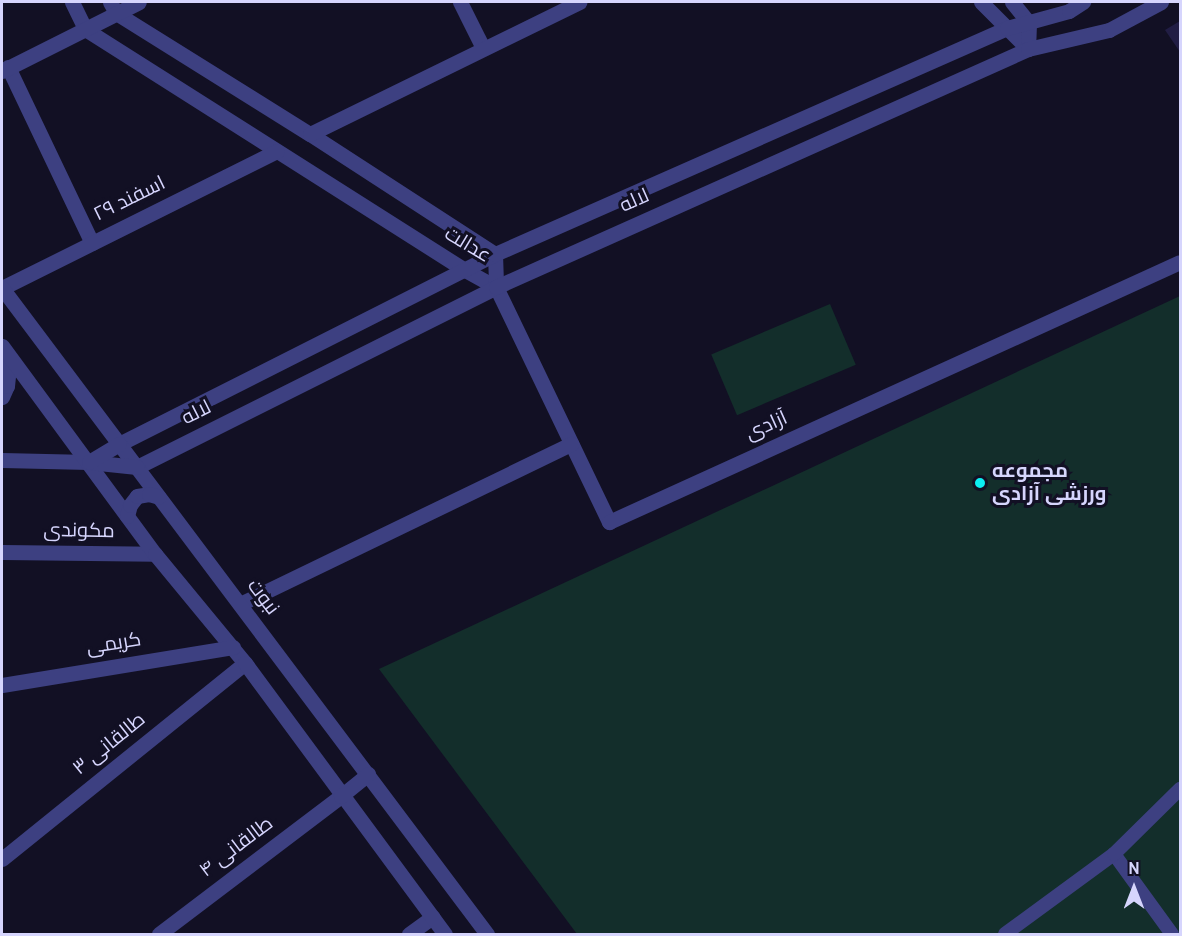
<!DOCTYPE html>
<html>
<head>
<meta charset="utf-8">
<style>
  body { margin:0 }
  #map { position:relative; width:1182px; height:936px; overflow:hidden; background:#121024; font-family:Overpass,Cairo,sans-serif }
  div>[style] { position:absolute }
  .green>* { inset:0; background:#132e2b; transform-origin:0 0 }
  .building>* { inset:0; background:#211d44 }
  .service>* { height:14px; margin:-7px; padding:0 7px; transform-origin:7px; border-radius:7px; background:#3d4081 }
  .minor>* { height:15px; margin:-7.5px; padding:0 7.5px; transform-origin:7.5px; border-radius:7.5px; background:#3d4081 }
  .tertiary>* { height:15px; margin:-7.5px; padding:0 7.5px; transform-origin:7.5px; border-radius:7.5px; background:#3d4081 }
  .dots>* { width:16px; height:16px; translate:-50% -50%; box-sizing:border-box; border:3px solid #121024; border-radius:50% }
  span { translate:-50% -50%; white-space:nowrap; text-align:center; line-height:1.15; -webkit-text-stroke:6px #121024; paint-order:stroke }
  .street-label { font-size:20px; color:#d6d5fd }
  .poi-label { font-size:20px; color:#d6d5fd; font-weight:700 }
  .left { translate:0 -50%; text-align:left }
  .frame { position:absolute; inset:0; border:3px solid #d6d5fd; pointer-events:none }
  .north { position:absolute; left:1104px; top:858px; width:60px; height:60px; -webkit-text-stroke:4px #121024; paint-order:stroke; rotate:0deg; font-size:16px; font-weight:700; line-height:24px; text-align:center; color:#d6d5fd }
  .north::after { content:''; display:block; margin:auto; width:21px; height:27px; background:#d6d5fd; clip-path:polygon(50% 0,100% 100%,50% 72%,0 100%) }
</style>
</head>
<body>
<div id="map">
  <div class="green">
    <i style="clip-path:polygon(1180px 296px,1180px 934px,577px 934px,379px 669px)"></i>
    <i style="left:830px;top:304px;width:66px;height:129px;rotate:67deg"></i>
  </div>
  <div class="building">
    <i style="clip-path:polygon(1180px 21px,1180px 52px,1165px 30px)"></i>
  </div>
  <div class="service">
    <i style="left:1114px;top:854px;width:99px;rotate:54.1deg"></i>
    <i style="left:1005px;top:934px;width:135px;rotate:-36.3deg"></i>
    <i style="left:1114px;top:854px;width:93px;rotate:-44.6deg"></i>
  </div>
  <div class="minor">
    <i style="left:72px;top:2px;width:30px;rotate:64deg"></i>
    <i style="left:85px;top:29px;width:450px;rotate:32.4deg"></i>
    <i style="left:465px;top:270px;width:35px;rotate:29deg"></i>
    <i style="left:110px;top:2px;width:13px;rotate:61deg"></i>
    <i style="left:116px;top:13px;width:229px;rotate:32deg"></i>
    <i style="left:310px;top:134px;width:221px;rotate:33deg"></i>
    <i style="left:495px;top:254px;width:33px;rotate:88deg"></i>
    <i style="left:496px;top:287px;width:261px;rotate:64.3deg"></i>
    <i style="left:609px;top:522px;width:627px;rotate:-24.48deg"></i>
    <i style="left:460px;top:2px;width:51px;rotate:63.4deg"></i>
    <i style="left:981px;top:2px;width:66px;rotate:45deg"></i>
    <i style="left:1012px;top:2px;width:27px;rotate:51deg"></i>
    <i style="left:1029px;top:23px;width:26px;rotate:92deg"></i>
    <i style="left:8px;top:67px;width:195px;rotate:64.5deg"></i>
    <i style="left:2px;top:71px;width:153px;rotate:-26.7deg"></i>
    <i style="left:310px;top:134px;width:300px;rotate:-26.1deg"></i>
    <i style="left:2px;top:288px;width:307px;rotate:-26.5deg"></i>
    <i style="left:2px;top:397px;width:12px;rotate:-66deg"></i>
    <i style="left:7px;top:386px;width:28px;rotate:-84deg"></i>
    <i style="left:119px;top:444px;width:421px;rotate:-26.8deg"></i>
    <i style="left:495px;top:254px;width:560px;rotate:-23.82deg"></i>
    <i style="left:1007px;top:28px;width:64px;rotate:-15.3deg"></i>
    <i style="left:1069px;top:11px;width:17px;rotate:-33deg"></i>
    <i style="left:2px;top:460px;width:87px;rotate:1.3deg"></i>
    <i style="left:137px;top:467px;width:402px;rotate:-26.6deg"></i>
    <i style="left:496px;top:287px;width:583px;rotate:-24.1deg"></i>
    <i style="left:1028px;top:49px;width:83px;rotate:-13.2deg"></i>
    <i style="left:1109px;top:30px;width:59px;rotate:-28.3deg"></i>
    <i style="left:2px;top:552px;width:153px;rotate:0.7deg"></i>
    <i style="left:240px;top:604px;width:368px;rotate:-25.8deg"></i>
    <i style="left:2px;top:859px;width:312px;rotate:-38.9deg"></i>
    <i style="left:159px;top:934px;width:228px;rotate:-37.2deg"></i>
    <i style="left:409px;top:934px;width:29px;rotate:-36deg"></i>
  </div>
  <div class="tertiary">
    <i style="left:2px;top:288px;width:808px;rotate:53.1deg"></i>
    <i style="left:2px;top:346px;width:258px;rotate:53.7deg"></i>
    <i style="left:155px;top:554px;width:141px;rotate:50.5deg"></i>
    <i style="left:245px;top:663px;width:337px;rotate:53.6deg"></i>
    <i style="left:89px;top:462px;width:48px;rotate:5.9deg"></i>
    <i style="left:89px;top:462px;width:35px;rotate:-31deg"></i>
    <i style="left:127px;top:516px;width:11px;rotate:-75deg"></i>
    <i style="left:130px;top:505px;width:11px;rotate:-52deg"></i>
    <i style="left:137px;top:496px;width:12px;rotate:-9deg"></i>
    <i style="left:149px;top:494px;width:10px;rotate:17deg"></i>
    <i style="left:2px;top:685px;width:234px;rotate:-9.3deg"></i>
    <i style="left:341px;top:796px;width:35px;rotate:-39deg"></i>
  </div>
  <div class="dots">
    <i style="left:980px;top:483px;background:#0ceef2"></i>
  </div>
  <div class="street-label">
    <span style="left:130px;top:200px;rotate:-26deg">۲۹ اسفند</span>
    <span style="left:635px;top:202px;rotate:-24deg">لاله</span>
    <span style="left:467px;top:246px;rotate:31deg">عدالت</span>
    <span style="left:197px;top:414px;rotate:-27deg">لاله</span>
    <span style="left:767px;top:427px;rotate:-24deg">آزادی</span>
    <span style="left:79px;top:532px;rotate:1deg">مکوندی</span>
    <span style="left:262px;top:598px;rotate:53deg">نبوت</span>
    <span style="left:114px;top:645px;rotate:-9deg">کریمی</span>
    <span style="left:110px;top:745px;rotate:-39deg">طالقانی ۳</span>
    <span style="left:237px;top:848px;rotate:-37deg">طالقانی ۴</span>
  </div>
  <div class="poi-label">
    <span class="left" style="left:992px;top:484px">مجموعه<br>ورزشی آزادی</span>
  </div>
  <div class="frame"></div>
  <div class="north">N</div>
</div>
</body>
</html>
